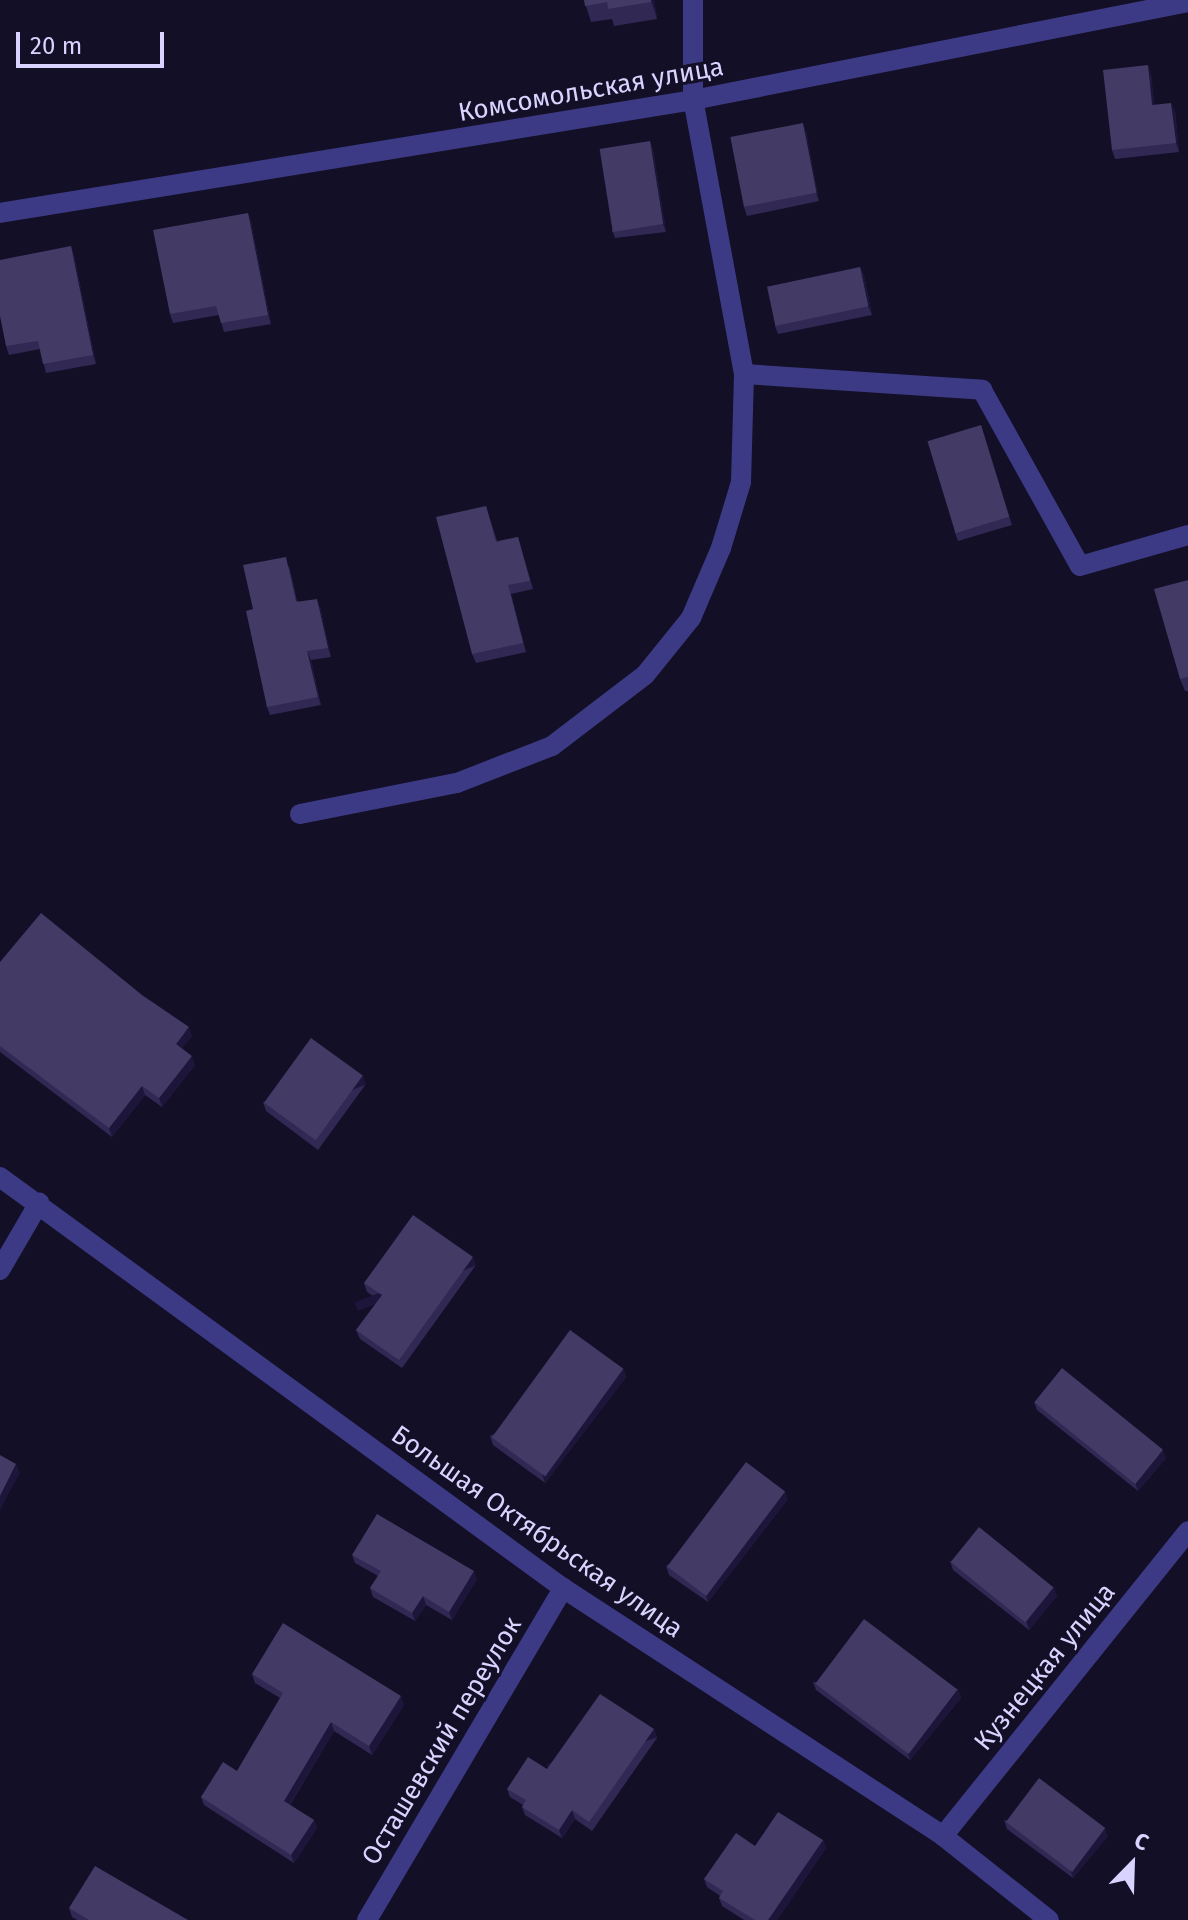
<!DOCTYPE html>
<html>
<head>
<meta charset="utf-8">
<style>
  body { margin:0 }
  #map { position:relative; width:1188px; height:1920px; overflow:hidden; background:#130f26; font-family:"Fira Sans",sans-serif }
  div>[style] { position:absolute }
  .minor>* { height:20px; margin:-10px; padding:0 10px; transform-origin:10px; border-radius:10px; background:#3d3a85 }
  .wall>* { inset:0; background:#312854 }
  .shaded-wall>* { inset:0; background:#1d163a; transform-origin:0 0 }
  .building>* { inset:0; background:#433a66; transform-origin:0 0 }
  span { translate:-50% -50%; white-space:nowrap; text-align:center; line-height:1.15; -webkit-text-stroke:6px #130f26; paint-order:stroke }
  .street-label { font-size:26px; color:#d9d4ff }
  .north { position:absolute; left:1092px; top:1824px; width:80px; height:80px; -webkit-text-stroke:6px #130f26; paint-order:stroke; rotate:23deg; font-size:22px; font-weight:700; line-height:32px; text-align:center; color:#d9d4ff }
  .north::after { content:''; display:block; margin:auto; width:28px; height:36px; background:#d9d4ff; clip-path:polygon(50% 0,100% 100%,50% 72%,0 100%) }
  .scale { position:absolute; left:16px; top:32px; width:148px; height:36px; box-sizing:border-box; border:4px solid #d9d4ff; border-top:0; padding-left:10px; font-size:24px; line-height:28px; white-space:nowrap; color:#d9d4ff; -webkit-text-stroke:6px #130f26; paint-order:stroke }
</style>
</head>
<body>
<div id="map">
  <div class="minor">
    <i style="left:0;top:213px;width:702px;rotate:-9.26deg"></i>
    <i style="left:693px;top:100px;width:505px;rotate:-11.2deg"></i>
    <i style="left:744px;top:374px;width:239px;rotate:3.8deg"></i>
    <i style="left:982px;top:390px;width:201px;rotate:60.9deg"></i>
    <i style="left:1080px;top:566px;width:112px;rotate:-16deg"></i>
    <i style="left:300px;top:814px;width:160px;rotate:-11.2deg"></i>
    <i style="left:457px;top:783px;width:102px;rotate:-21.3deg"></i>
    <i style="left:552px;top:746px;width:117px;rotate:-37.4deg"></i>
    <i style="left:645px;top:675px;width:73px;rotate:-51.1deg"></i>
    <i style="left:691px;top:618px;width:76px;rotate:-66.8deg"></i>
    <i style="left:721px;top:548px;width:69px;rotate:-73.1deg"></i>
    <i style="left:741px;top:482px;width:108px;rotate:-88.4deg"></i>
    <i style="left:744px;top:374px;width:279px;rotate:-100.5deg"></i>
    <i style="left:693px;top:100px;width:100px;rotate:-90deg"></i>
    <i style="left:0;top:1177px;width:697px;rotate:36.13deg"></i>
    <i style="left:563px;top:1588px;width:454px;rotate:33.1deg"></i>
    <i style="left:943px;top:1836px;width:135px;rotate:38.4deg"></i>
    <i style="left:0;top:1270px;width:78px;rotate:-59.8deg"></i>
    <i style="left:943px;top:1836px;width:391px;rotate:-51.2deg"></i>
    <i style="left:367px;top:1920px;width:386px;rotate:-59.4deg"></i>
  </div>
  <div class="wall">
    <i style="clip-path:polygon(584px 0,654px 0,657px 19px,614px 26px,612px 19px,591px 22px)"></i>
    <i style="clip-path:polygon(1151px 74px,1154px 105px,1175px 111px,1179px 152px,1115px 159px,1112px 150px)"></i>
    <i style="clip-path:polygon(806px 131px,819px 201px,747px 216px,744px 207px)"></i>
    <i style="clip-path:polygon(650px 141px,653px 150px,666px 232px,615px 238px,612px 230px)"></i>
    <i style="clip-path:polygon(248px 213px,251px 222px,271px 324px,224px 332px,219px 315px,173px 323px,170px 314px)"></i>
    <i style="clip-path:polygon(71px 246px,74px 255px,96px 364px,46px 373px,40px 349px,9px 355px,6px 346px)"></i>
    <i style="clip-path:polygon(860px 267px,864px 276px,872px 315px,778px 334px,775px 326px)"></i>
    <i style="clip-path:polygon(981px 425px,1012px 525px,958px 541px,955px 533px)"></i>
    <i style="clip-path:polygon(486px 506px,497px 541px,518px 537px,533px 589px,511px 594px,526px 652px,476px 663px,472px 654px)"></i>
    <i style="clip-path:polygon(289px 566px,297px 601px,320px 607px,331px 657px,311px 660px,321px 705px,270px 715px,267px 707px,253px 609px)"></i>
    <i style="clip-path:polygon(1188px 580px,1188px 691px,1185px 691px,1180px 679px)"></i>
    <i style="clip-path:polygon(0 962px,192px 1036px,182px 1048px,195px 1065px,162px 1107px,145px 1095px,112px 1137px,0 1052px)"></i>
    <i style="clip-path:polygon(366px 1084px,318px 1150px,266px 1111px,263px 1102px)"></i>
    <i style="clip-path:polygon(476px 1265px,402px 1368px,360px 1339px,356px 1330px,379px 1300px,367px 1292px,364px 1283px)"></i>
    <i style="clip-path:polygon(623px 1369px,626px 1377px,545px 1483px,493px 1445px,490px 1436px)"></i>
    <i style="clip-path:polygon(1034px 1402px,1166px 1458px,1138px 1491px,1037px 1410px)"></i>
    <i style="clip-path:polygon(788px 1499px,708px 1602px,669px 1575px,666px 1566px)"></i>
    <i style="clip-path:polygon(352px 1555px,477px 1579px,452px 1620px,426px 1605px,415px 1621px,373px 1597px,370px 1588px,378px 1576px,355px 1563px)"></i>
    <i style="clip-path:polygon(950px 1561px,1057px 1596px,1029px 1630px,953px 1570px)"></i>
    <i style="clip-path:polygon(252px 1674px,404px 1705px,372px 1755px,334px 1731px,290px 1805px,314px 1820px,317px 1828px,294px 1863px,204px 1805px,201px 1797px,237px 1771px,280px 1698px,255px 1683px)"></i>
    <i style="clip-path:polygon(813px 1682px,958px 1689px,961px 1698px,910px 1760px,816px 1690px)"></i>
    <i style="clip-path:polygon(654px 1729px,657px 1738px,592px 1831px,575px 1819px,562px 1838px,525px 1815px,522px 1807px,523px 1805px,510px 1797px,507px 1789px,547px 1769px)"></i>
    <i style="clip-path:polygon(1004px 1820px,1108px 1836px,1073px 1878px,1007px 1829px)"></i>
    <i style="clip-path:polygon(823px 1840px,826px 1848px,777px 1920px,744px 1920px,722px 1906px,719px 1898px,720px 1896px,707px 1887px,704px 1879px,755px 1846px)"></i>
    <i style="clip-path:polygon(69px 1908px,188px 1920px,77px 1920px,72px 1917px)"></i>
  </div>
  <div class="shaded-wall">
    <i style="clip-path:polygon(651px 0,654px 0,657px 19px)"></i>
    <i style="clip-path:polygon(1148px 65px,1151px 74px,1155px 114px,1152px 105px)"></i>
    <i style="clip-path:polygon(1171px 103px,1175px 111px,1179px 152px,1176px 143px)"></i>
    <i style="clip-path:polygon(803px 123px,806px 131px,819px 201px,816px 193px)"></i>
    <i style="clip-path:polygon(650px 141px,653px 150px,666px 232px,663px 224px)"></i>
    <i style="clip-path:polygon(248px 213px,251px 222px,271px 324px,268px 315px)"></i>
    <i style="clip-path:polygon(71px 246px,74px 255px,96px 364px,93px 355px)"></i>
    <i style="clip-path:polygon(860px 267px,864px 276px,872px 315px,868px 306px)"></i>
    <i style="clip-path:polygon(317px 599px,320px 607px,331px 657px,328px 648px)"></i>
    <i style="clip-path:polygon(307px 651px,311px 660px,321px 705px,318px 697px)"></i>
    <i style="clip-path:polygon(189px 1027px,192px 1036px,179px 1052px,176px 1044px)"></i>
    <i style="clip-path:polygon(192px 1056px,195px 1065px,162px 1107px,159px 1098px)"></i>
    <i style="left:363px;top:1076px;width:9px;height:82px;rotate:69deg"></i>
    <i style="clip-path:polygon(142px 1086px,145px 1095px,112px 1137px,109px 1128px)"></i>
    <i style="left:473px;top:1257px;width:9px;height:127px;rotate:69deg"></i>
    <i style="clip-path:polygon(623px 1369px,626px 1377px,545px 1483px,542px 1474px)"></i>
    <i style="clip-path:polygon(1163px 1450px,1166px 1458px,1138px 1491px,1135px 1482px)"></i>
    <i style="clip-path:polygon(16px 1464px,20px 1473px,0 1510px,0 1496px)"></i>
    <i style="clip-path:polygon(785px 1491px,788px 1499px,708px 1602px,705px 1593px)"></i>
    <i style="clip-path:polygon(474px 1571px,477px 1579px,452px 1620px,449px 1612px)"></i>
    <i style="clip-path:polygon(1054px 1587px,1057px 1596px,1029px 1630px,1026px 1621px)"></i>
    <i style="clip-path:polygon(423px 1596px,426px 1605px,415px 1621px,412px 1613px)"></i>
    <i style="clip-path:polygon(958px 1689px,961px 1698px,910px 1760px,907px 1752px)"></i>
    <i style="clip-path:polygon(401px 1696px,404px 1705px,372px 1755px,369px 1746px)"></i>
    <i style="clip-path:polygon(331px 1722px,334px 1731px,287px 1809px,284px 1801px)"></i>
    <i style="left:654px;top:1729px;width:9px;height:113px;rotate:72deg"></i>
    <i style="clip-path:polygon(572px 1810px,575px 1819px,562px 1838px,559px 1830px)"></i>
    <i style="clip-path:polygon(314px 1820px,317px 1828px,294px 1863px,291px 1855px)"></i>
    <i style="clip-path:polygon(1105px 1828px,1108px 1836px,1073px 1878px,1070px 1869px)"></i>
    <i style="clip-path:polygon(823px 1840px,826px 1848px,777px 1920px,768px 1920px)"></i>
  </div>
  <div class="building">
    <i style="clip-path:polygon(584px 0,651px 0,651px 2px,608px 9px,607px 2px,585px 6px)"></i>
    <i style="clip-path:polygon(1148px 65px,1152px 105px,1171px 103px,1176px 143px,1112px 150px,1103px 70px)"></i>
    <i style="left:803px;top:123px;width:71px;height:74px;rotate:79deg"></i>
    <i style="left:650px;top:141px;width:84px;height:51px;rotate:81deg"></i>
    <i style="clip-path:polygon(248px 213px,268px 315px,221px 323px,216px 306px,170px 314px,153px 230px)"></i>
    <i style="clip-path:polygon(71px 246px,93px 355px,43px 364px,38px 341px,6px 346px,0 316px,0 260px)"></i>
    <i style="left:860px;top:267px;width:40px;height:95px;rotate:78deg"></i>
    <i style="left:981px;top:425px;width:96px;height:56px;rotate:73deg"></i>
    <i style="clip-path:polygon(486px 506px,496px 542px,518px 537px,530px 581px,508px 585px,523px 643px,472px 654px,436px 517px)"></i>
    <i style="clip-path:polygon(286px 557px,296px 602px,317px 599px,328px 648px,307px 651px,318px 697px,267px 707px,246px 611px,253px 609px,243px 565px)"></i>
    <i style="clip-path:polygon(1188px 580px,1188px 677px,1180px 679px,1154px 589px)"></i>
    <i style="clip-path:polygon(41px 913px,142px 995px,189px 1027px,176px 1044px,192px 1056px,159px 1098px,142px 1086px,109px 1128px,0 1046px,0 962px)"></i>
    <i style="left:311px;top:1038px;width:64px;height:80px;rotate:36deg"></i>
    <i style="clip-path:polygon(413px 1215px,473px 1257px,399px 1360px,356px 1330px,382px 1295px,364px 1283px)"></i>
    <i style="left:570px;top:1330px;width:66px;height:133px;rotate:36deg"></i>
    <i style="left:1062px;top:1368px;width:130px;height:44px;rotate:39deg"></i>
    <i style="clip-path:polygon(0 1455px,16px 1464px,0 1496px)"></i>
    <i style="left:746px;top:1462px;width:49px;height:131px;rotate:37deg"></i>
    <i style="clip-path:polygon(377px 1514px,474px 1571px,449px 1612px,423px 1596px,412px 1613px,370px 1588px,381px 1571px,352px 1555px)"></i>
    <i style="left:979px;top:1527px;width:96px;height:45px;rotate:39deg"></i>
    <i style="left:864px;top:1619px;width:117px;height:81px;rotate:37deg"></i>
    <i style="clip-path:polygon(283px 1623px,401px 1696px,369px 1746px,331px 1722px,284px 1801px,314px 1820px,291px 1855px,201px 1797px,223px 1762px,237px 1771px,283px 1693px,252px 1674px)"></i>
    <i style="clip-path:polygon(600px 1694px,654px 1729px,589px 1822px,572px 1810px,559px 1830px,522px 1807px,526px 1800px,507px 1789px,528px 1757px,547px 1769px)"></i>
    <i style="left:1039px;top:1778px;width:83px;height:55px;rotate:37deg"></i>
    <i style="clip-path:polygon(778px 1812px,823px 1840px,768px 1920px,755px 1920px,719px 1898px,723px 1891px,704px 1879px,736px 1833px,755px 1846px)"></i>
    <i style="clip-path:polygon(95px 1866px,188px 1920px,89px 1920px,69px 1908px)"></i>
  </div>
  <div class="street-label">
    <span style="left:591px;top:90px;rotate:-10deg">Комсомольская улица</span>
    <span style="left:537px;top:1532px;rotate:35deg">Большая Октябрьская улица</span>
    <span style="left:1045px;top:1667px;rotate:-51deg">Кузнецкая улица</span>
    <span style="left:442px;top:1741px;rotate:-59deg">Осташевский переулок</span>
  </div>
  <div class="north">С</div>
  <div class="scale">20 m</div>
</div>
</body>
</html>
